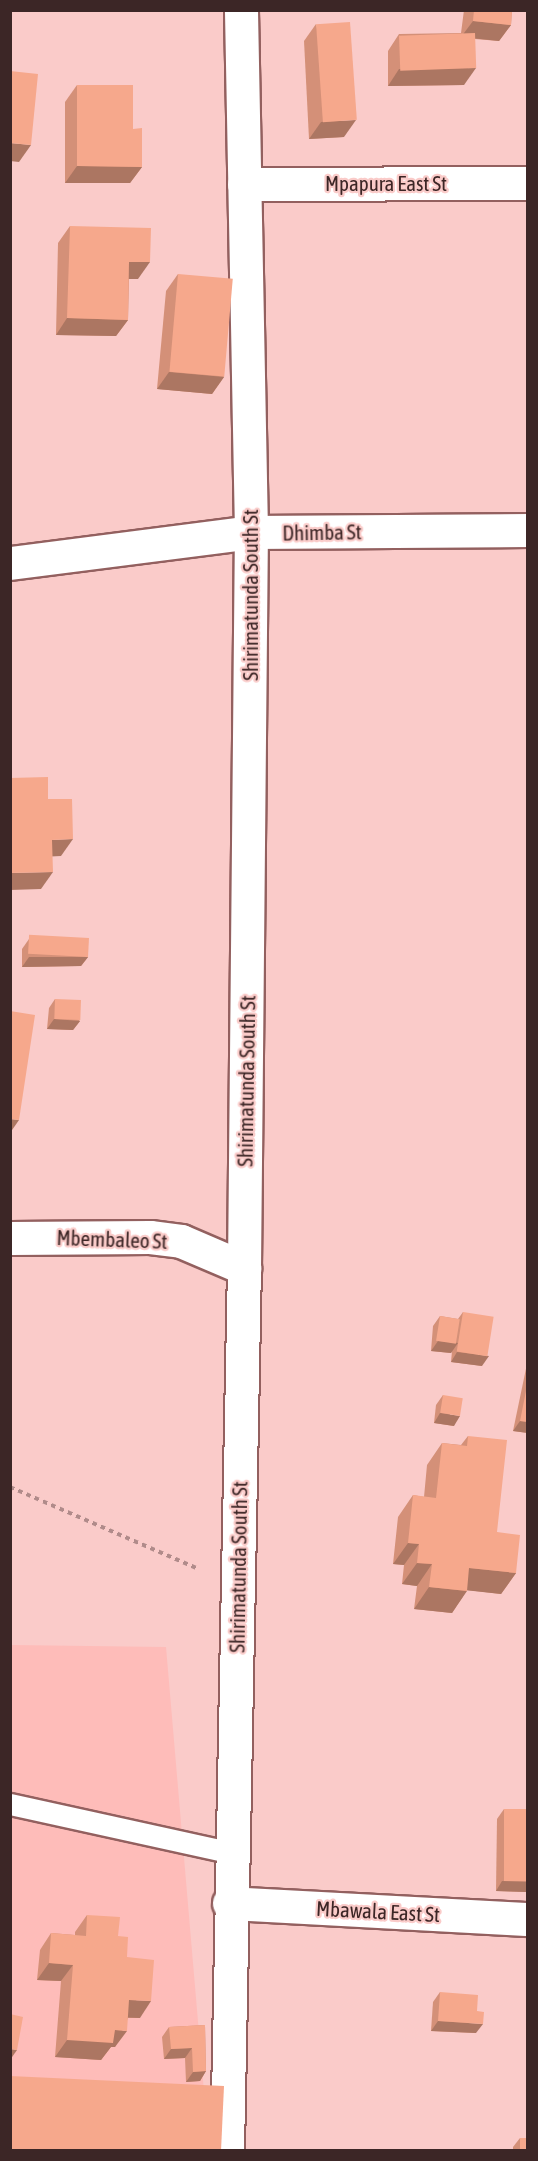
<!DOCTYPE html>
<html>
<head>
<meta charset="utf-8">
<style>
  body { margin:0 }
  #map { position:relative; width:538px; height:2161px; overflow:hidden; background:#facbc9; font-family:"Asap Condensed",sans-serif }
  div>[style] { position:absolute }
  .built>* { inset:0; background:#febcb9 }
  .path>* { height:4px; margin-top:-2px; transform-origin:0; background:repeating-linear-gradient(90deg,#b08b8a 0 4.5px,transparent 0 9px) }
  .roads { filter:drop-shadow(2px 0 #93605f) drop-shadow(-2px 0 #93605f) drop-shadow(0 2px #93605f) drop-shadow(0 -2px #93605f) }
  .service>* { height:21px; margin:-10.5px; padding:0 10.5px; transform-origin:10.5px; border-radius:10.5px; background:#fff }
  .minor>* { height:33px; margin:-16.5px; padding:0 16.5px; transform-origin:16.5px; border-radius:16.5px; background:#fff }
  .wall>* { inset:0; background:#d49078 }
  .shaded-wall>* { inset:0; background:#ac7662 }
  .building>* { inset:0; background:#f6a88c; transform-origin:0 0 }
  span { translate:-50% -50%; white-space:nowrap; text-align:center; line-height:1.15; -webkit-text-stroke:4.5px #facbc9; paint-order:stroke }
  .street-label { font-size:21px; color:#3c2626 }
  .frame { position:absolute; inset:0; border:12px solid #3c2626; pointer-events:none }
</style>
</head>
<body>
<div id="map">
  <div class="built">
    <i style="clip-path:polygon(11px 1645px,166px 1647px,209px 2150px,11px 2133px)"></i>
  </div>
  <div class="path">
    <i style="left:10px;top:1487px;width:206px;rotate:23.5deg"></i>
  </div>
  <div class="roads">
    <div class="service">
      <i style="left:10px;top:1804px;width:227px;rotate:12.4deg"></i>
    </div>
    <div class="minor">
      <i style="left:244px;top:184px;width:284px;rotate:-0.2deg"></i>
      <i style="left:10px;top:563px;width:243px;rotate:-7.3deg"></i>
      <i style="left:251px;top:532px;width:277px;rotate:-0.4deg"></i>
      <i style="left:10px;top:1238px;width:140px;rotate:-0.4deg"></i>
      <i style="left:150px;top:1237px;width:31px;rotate:7deg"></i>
      <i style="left:181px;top:1241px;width:69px;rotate:23.2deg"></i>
      <i style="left:229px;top:1903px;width:299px;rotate:3.1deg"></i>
      <i style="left:227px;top:2150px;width:882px;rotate:-88.9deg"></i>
      <i style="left:244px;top:1268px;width:736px;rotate:-89.46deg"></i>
      <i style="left:251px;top:532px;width:522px;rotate:-91.1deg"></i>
    </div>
  </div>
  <div class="wall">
    <i style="clip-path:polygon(464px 10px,512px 10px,511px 25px,499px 41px,475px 39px,464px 85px,388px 86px,388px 51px,399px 34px,461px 33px)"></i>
    <i style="clip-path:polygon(316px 24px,344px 137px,309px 139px,304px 41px)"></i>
    <i style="clip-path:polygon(77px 85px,133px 129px,142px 167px,130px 183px,65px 183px,65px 102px)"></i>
    <i style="clip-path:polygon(70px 226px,138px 279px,129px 279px,128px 320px,116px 336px,56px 335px,58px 243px)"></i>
    <i style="clip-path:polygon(178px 274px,224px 377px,212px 394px,157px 389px,166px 291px)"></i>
    <i style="clip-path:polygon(29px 939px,88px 957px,81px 966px,22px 967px,22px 949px)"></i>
    <i style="clip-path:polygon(55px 999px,80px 1021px,73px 1030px,47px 1029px,49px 1008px)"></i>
    <i style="clip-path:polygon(463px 1312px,482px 1366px,451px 1362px,452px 1351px,451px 1353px,431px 1351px,433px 1326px,440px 1316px,458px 1319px)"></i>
    <i style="clip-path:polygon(528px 1359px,528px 1433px,513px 1431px)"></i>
    <i style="clip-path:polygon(443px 1395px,454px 1426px,434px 1423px,436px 1405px)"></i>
    <i style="clip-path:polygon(468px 1436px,497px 1532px,516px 1573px,501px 1594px,467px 1590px,452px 1613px,414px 1609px,417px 1586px,402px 1584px,404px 1565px,393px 1564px,398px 1517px,413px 1495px,424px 1497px,427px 1465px,442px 1443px,461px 1445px)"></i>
    <i style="clip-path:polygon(504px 1809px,528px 1809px,528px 1890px,526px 1892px,496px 1891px,497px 1819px)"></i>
    <i style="clip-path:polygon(87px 1915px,118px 1936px,127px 1957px,140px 2018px,128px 2018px,115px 2047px,111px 2047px,101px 2060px,55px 2057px,61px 1981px,37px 1980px,40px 1950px,51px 1933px,75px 1935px,75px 1932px)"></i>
    <i style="clip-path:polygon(440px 1992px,476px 2033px,431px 2031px,433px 2002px)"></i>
    <i style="clip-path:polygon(205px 2025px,206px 2071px,200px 2081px,186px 2082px,185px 2058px,164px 2059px,162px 2037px,169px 2027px)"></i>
    <i style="clip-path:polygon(520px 2138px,528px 2151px,513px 2151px,513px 2147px)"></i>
  </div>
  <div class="shaded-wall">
    <i style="clip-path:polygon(473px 21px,511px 25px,499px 41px,461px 37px)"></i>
    <i style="clip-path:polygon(476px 68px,464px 85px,388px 86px,399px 69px)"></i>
    <i style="clip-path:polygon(356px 120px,344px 137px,309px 139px,321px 122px)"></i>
    <i style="clip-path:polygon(10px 143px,31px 145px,19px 162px,10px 161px)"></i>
    <i style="clip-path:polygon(77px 166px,142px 167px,130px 183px,65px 183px)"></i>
    <i style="clip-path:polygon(129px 262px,150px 262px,138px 279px,117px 279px)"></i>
    <i style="clip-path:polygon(67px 318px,128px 320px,116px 336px,56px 335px)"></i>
    <i style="clip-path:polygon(169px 372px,224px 377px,212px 394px,157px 389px)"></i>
    <i style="clip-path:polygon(73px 839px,61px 856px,40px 857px,52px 840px)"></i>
    <i style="clip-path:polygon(53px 872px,41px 889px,10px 890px,10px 873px)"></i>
    <i style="clip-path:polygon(29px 957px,88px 957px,81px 966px,22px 967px)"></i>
    <i style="clip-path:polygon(54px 1019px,80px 1021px,73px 1030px,47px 1029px)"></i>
    <i style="clip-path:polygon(10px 1119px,19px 1120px,10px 1133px)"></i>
    <i style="clip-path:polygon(438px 1341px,458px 1343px,451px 1353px,431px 1351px)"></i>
    <i style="clip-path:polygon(457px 1352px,489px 1356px,482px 1366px,451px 1362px)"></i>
    <i style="clip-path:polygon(440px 1413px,460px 1416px,454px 1426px,434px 1423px)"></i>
    <i style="clip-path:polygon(520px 1421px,528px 1422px,528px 1433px,513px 1431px)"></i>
    <i style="clip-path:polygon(408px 1543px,419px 1544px,404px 1565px,393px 1564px)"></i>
    <i style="clip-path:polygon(417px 1563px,432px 1564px,417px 1586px,402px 1584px)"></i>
    <i style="clip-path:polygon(469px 1568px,516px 1573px,501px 1594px,455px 1589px)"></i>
    <i style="clip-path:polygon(429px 1587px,467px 1591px,452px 1613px,414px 1609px)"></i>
    <i style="clip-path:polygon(502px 1881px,528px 1882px,528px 1890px,526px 1892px,496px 1891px)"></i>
    <i style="clip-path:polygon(49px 1963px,73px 1965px,61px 1981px,37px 1980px)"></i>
    <i style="clip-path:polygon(129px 2000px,151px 2001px,140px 2018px,117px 2017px)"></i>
    <i style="clip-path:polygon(438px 2021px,483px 2024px,476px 2033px,431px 2031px)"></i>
    <i style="clip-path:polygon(115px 2030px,127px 2031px,115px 2047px,111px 2047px,101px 2060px,55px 2057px,67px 2040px)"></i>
    <i style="clip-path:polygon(192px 2048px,185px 2058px,164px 2059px,171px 2049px)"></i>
    <i style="clip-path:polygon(10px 2049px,17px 2050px,10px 2060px)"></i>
    <i style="clip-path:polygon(206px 2071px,200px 2081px,186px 2082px,193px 2072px)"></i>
  </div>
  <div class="building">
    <i style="clip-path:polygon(474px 10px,512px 10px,511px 25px,473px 21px)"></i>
    <i style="left:350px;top:22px;width:98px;height:34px;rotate:86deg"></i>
    <i style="left:475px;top:33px;width:35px;height:76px;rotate:88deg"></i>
    <i style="clip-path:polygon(10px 71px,38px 74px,31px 145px,10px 143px)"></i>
    <i style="clip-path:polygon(77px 85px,133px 85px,133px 129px,142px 128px,142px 167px,77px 166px)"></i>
    <i style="clip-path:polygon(70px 226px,151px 228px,150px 262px,129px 262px,128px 320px,67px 318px)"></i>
    <i style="left:178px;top:274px;width:55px;height:98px;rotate:5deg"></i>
    <i style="clip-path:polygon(48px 777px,48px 799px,72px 799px,73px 839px,52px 840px,53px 872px,10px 873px,10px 778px)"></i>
    <i style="left:89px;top:938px;width:19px;height:60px;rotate:93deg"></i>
    <i style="left:55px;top:999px;width:26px;height:20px;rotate:2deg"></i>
    <i style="clip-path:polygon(10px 1011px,35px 1015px,19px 1120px,10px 1119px)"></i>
    <i style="left:463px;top:1312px;width:31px;height:40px;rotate:9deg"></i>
    <i style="left:440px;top:1316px;width:20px;height:25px;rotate:9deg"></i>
    <i style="clip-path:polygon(528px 1381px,528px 1422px,520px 1421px)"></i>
    <i style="left:443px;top:1395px;width:20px;height:18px;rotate:9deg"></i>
    <i style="clip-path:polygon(468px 1436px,507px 1440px,497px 1532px,520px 1535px,516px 1573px,469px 1568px,467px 1591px,429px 1587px,432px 1564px,417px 1563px,419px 1544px,408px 1543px,413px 1495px,436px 1498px,442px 1443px,467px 1446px)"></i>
    <i style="left:504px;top:1809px;width:24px;height:72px"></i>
    <i style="clip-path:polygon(87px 1915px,120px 1917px,118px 1936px,128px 1937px,127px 1957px,154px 1960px,151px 2001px,129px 2000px,127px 2031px,115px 2030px,113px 2043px,67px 2040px,73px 1965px,49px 1963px,51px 1933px,86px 1936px)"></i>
    <i style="clip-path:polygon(440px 1992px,478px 1995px,477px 2011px,484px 2012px,483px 2024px,438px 2021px)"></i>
    <i style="clip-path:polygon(10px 2014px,23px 2017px,17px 2050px,10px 2049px)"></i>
    <i style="clip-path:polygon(205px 2025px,206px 2071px,193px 2072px,192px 2048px,171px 2049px,169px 2027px)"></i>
    <i style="clip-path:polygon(10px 2076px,224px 2086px,221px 2151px,10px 2151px)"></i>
    <i style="left:520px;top:2138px;width:8px;height:13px"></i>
  </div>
  <div class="street-label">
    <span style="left:386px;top:183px">Mpapura East St</span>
    <span style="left:322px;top:532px;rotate:-1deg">Dhimba St</span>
    <span style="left:250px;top:595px;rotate:-90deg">Shirimatunda South St</span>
    <span style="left:246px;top:1081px;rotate:-89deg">Shirimatunda South St</span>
    <span style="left:112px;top:1239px;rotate:2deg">Mbembaleo St</span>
    <span style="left:238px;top:1567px;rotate:-89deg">Shirimatunda South St</span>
    <span style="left:378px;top:1911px;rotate:3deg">Mbawala East St</span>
  </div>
  <div class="frame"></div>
</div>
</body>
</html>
